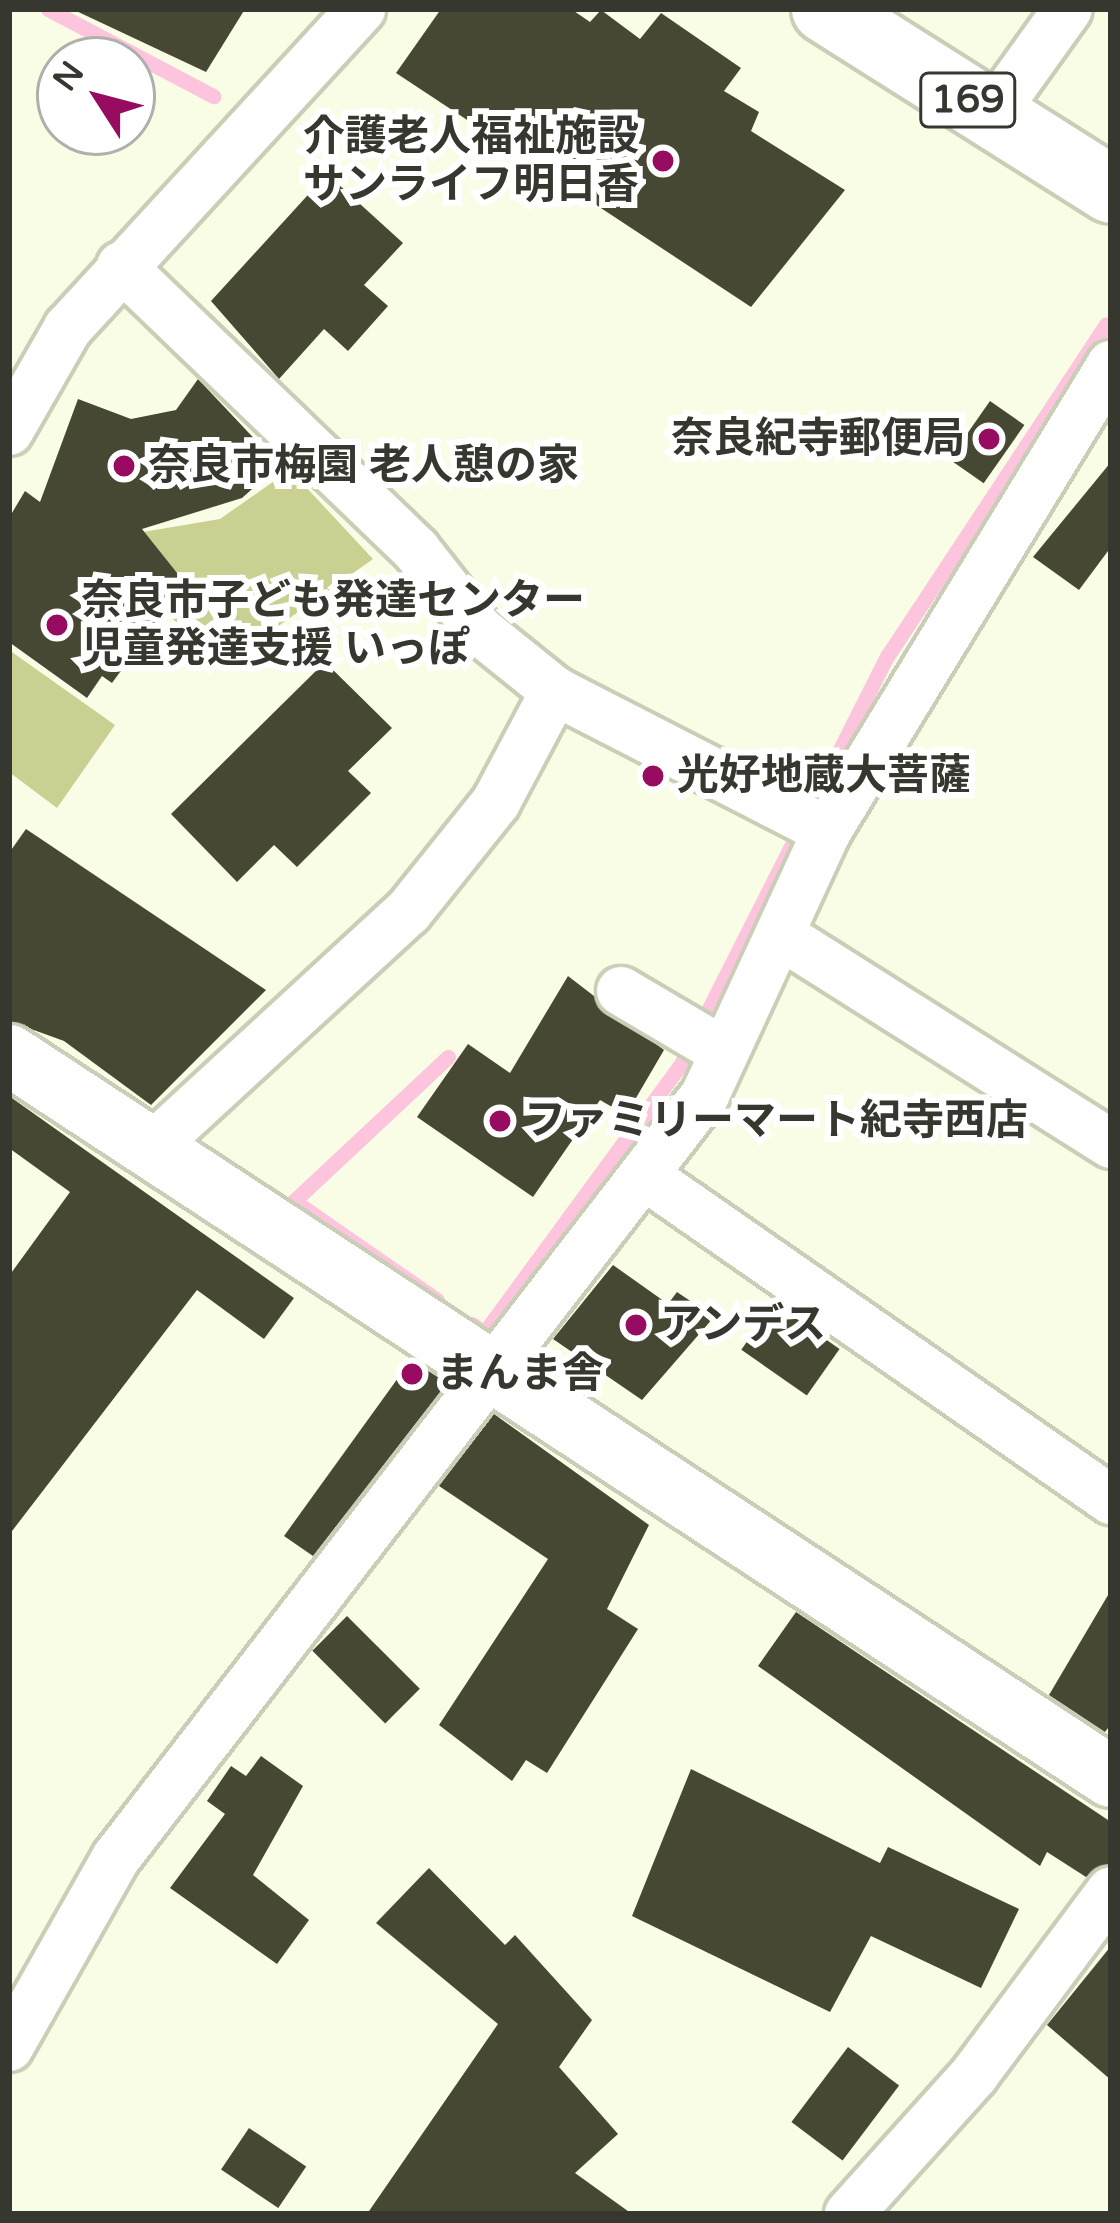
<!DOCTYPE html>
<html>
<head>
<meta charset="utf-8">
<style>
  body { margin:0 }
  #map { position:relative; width:1120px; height:2223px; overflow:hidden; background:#fafde5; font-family:"Varela Round","Noto Sans JP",sans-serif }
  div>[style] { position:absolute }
  .green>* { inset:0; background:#cad092 }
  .stream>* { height:15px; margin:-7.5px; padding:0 7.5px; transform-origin:7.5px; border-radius:7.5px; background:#fdc5dd }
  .building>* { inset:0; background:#464834; transform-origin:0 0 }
  .roads { filter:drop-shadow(3px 0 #cbceb7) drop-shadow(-3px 0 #cbceb7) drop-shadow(0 3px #cbceb7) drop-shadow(0 -3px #cbceb7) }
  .minor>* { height:48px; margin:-24px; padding:0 24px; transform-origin:24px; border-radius:24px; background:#fff }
  .tertiary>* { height:60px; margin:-30px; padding:0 30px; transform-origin:30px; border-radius:30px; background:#fff }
  .trunk>* { height:66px; margin:-33px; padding:0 33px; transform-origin:33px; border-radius:33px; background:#fff }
  .dots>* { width:33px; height:33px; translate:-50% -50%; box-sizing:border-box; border:6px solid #fff; border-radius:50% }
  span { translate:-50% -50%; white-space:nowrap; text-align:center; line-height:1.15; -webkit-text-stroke:12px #fff; paint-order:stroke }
  .shield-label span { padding:3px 9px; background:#fff; border:3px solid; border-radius:9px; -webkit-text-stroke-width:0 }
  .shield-label { font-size:39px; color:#36372e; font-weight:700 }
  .poi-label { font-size:42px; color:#36372e; font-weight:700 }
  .right { translate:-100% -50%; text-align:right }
  .left { translate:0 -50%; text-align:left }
  .frame { position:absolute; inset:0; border:12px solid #36372e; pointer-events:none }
  .north { position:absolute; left:36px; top:36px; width:120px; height:120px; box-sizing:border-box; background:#fff; border:3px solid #afafab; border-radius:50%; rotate:306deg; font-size:33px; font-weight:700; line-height:48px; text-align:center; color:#36372e }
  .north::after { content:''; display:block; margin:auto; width:42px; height:54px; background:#970c61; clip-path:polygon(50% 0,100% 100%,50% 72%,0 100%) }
</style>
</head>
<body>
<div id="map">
  <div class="green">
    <i style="clip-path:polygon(290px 470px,373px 559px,226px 663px,104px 562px,137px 533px,220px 519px)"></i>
    <i style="clip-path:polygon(9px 650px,115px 725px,57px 808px,9px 772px)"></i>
  </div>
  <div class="stream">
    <i style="left:48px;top:9px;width:187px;rotate:27.8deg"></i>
    <i style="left:437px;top:1300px;width:174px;rotate:-145.3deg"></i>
    <i style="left:294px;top:1201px;width:211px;rotate:-43.1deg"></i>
    <i style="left:472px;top:1324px;width:15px;rotate:37deg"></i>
    <i style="left:484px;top:1333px;width:336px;rotate:-53.8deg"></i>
    <i style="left:682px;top:1062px;width:456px;rotate:-63.2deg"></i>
    <i style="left:888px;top:655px;width:396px;rotate:-56.6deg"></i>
  </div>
  <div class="building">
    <i style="clip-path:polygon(72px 9px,245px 9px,206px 72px)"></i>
    <i style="clip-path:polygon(441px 9px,571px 9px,590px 22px,601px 10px,640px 39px,661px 13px,741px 68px,724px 91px,759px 112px,751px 131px,845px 190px,751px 307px,396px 73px)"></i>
    <i style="clip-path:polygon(327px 174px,403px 243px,364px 285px,388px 306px,348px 351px,324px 329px,279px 379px,211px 301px)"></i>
    <i style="clip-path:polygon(198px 379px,279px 465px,242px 498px,142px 529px,185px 583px,112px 683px,102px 676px,87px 698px,9px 642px,9px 518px,25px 491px,40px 502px,78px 399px,131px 419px,176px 410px)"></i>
    <i style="left:990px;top:401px;width:42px;height:71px;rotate:35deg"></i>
    <i style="clip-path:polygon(1111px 462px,1111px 547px,1079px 590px,1033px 557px)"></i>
    <i style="clip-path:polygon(325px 662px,392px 728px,348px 771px,371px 793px,297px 867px,274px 845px,237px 882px,171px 814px)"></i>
    <i style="clip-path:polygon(26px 829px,266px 990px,151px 1105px,64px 1041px,9px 1021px,9px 853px)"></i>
    <i style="clip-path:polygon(568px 976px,664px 1050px,626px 1115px,600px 1100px,533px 1197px,417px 1117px,468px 1044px,510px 1073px)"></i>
    <i style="clip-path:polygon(9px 1096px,294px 1298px,264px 1339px,197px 1290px,9px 1535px,9px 1276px,70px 1192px,9px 1148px)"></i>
    <i style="clip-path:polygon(613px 1265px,668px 1304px,677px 1292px,714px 1317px,642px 1400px,553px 1339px)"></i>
    <i style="left:774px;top:1303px;width:80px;height:57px;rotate:35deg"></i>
    <i style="clip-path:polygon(411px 1360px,447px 1383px,313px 1556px,284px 1536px)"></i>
    <i style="clip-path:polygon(494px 1414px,649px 1525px,607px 1609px,638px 1629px,547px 1773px,526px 1760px,512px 1781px,439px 1725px,548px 1559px,439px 1486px)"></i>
    <i style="clip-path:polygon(1111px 1590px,1111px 1724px,1105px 1732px,1049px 1695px)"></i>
    <i style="clip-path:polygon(796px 1612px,1111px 1822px,1111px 1863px,1086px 1877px,1047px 1852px,1040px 1866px,758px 1666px)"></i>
    <i style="left:347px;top:1616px;width:103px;height:49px;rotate:45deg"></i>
    <i style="clip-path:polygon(261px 1756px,303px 1786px,253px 1875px,309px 1920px,277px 1964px,170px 1888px,225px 1814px,207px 1801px,231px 1766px,246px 1776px)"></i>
    <i style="clip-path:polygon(691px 1769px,880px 1863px,888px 1847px,1019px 1909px,981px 1988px,871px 1936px,830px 2012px,632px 1916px)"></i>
    <i style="clip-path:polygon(429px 1868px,505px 1945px,515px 1935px,592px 2020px,559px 2067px,618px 2134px,575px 2173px,632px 2214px,367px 2214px,498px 2024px,376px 1923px)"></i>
    <i style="clip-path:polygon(1111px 1946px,1111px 2080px,1047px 2025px)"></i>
    <i style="left:848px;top:2047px;width:64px;height:94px;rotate:37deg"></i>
    <i style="left:249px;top:2128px;width:69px;height:50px;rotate:34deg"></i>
  </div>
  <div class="roads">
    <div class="minor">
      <i style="left:992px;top:115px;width:130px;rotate:-54.4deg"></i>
      <i style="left:121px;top:266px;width:409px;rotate:43.9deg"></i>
      <i style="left:416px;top:550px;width:102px;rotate:51.8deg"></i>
      <i style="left:479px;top:630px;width:97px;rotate:38.8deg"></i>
      <i style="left:555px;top:691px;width:306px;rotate:27.2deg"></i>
      <i style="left:9px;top:431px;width:119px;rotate:-60.2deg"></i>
      <i style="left:68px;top:328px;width:433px;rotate:-47.4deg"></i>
      <i style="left:782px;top:936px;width:389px;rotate:32.3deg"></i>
      <i style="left:621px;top:991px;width:114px;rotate:30.6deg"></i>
      <i style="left:151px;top:1148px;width:349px;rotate:-42.6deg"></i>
      <i style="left:408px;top:912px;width:141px;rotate:-51.3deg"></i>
      <i style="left:496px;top:802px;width:126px;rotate:-62deg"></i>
      <i style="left:645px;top:1176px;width:568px;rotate:34.81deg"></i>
      <i style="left:9px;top:2047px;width:217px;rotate:-60.5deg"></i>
      <i style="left:116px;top:1858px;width:964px;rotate:-52.33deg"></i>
      <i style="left:705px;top:1095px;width:291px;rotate:-65.2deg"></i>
      <i style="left:827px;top:831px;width:546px;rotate:-58.64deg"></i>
      <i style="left:849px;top:2214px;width:187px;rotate:-48deg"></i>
      <i style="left:974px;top:2075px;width:229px;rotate:-53.3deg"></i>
    </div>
    <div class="tertiary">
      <i style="left:9px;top:1055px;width:1317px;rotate:33.23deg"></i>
    </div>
    <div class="trunk">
      <i style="left:825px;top:9px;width:338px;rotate:32.3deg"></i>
    </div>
  </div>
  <div class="dots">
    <i style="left:663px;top:161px;background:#970c61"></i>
    <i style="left:989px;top:439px;background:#970c61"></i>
    <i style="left:124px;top:466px;background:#970c61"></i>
    <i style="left:57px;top:625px;background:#970c61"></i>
    <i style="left:653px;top:776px;background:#970c61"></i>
    <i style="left:500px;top:1121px;background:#970c61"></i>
    <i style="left:636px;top:1325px;background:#970c61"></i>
    <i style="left:412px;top:1374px;background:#970c61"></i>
  </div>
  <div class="shield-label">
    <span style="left:968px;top:100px">169</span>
  </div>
  <div class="poi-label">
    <span class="right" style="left:639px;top:161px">介護老人福祉施設<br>サンライフ明日香</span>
    <span class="right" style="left:965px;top:439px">奈良紀寺郵便局</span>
    <span class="left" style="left:148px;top:466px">奈良市梅園 老人憩の家</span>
    <span class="left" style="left:81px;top:625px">奈良市子ども発達センター<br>児童発達支援 いっぽ</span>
    <span class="left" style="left:677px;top:776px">光好地蔵大菩薩</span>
    <span class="left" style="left:524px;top:1121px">ファミリーマート紀寺西店</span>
    <span class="left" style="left:660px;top:1325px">アンデス</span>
    <span class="left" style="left:436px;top:1374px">まんま舎</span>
  </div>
  <div class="frame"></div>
  <div class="north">N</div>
</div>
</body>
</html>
